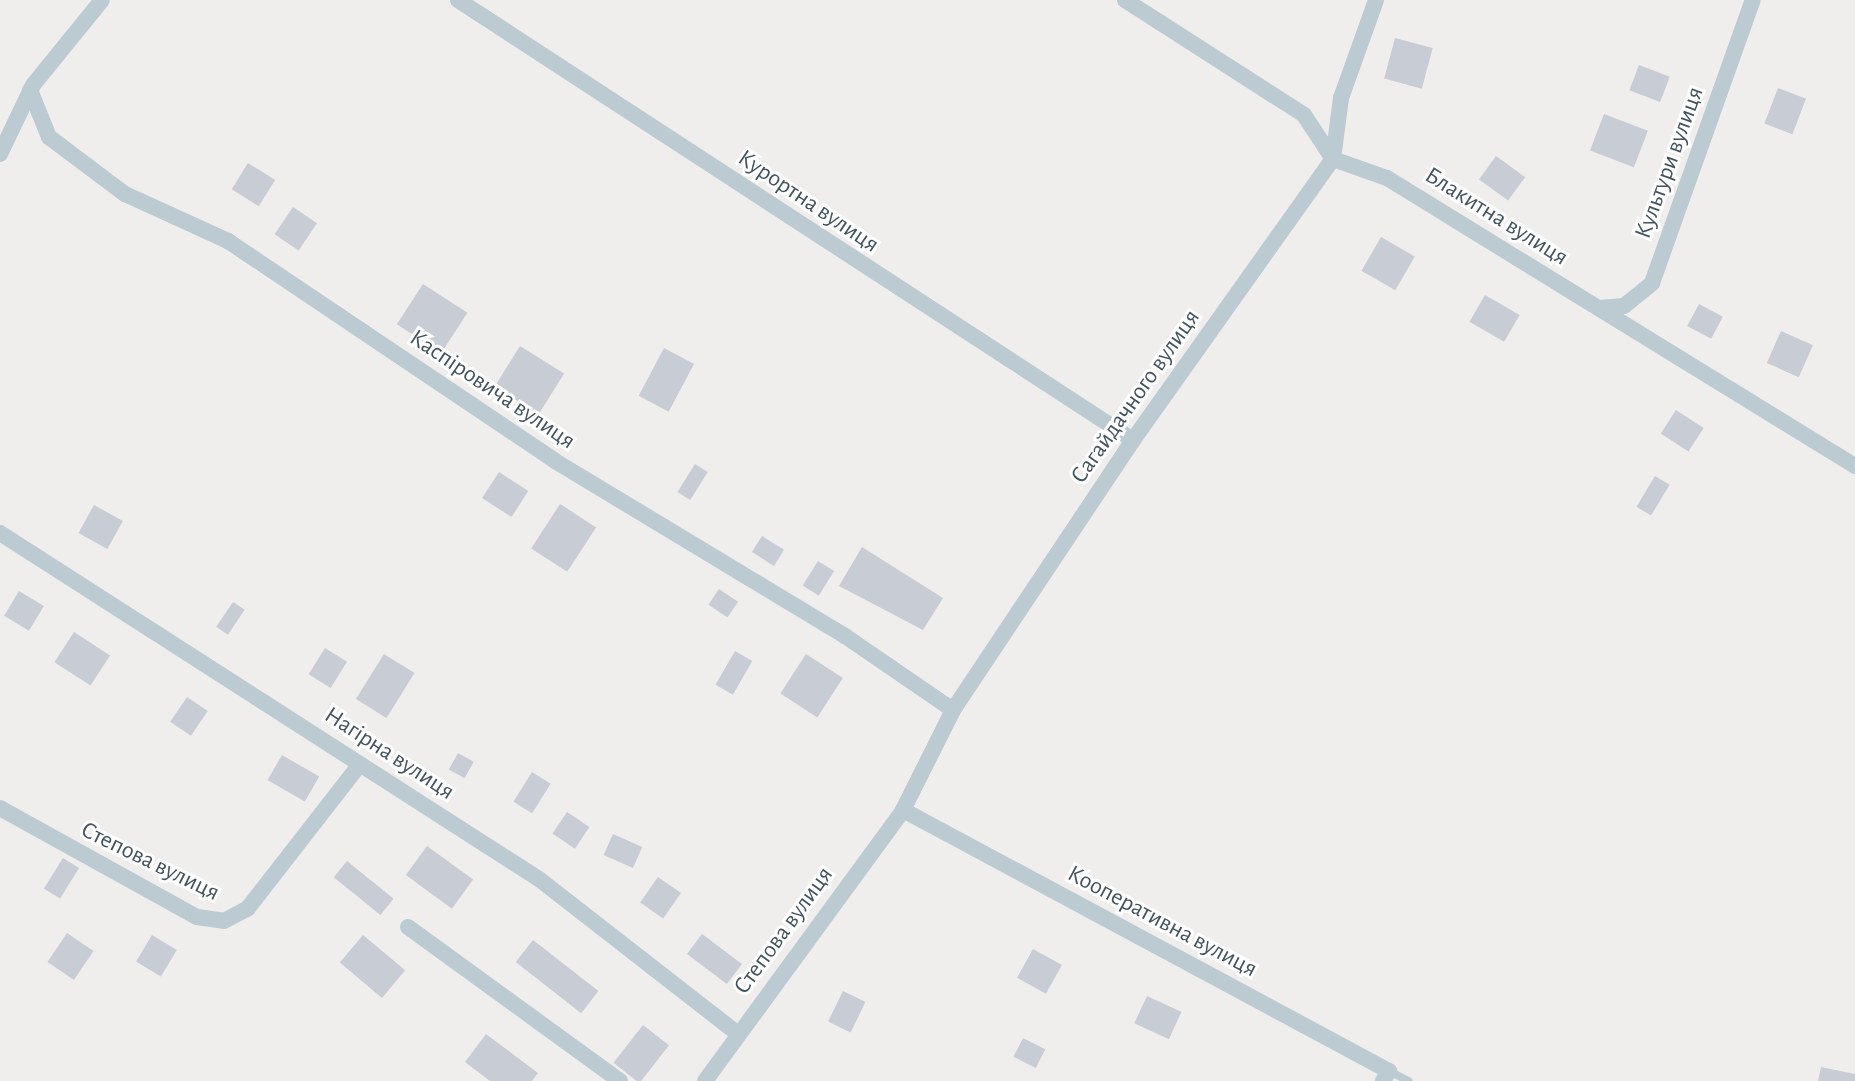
<!DOCTYPE html>
<html>
<head>
<meta charset="utf-8">
<style>
  body { margin:0 }
  #map { position:relative; width:1855px; height:1081px; overflow:hidden; background:#f0eded; font-family:"Alegreya Sans",sans-serif }
  div>[style] { position:absolute }
  .building>* { inset:0; background:#c8ccd4; transform-origin:0 0 }
  .lane>* { height:8px; margin:-4px; padding:0 4px; transform-origin:4px; border-radius:4px; background:#bccad2 }
  .street>* { height:16px; margin:-8px; padding:0 8px; transform-origin:8px; border-radius:8px; background:#bccad2 }
  span { translate:-50% -50%; white-space:nowrap; text-align:center; line-height:1.15; -webkit-text-stroke:6px #fff; paint-order:stroke }
  .street-label { font-size:24px; color:#43535d }
</style>
</head>
<body>
<div id="map">
  <div class="building">
    <i style="left:1395px;top:38px;width:39px;height:42px;rotate:15deg"></i>
    <i style="left:1639px;top:65px;width:33px;height:27px;rotate:21deg"></i>
    <i style="left:1778px;top:88px;width:30px;height:38px;rotate:21deg"></i>
    <i style="left:1604px;top:114px;width:47px;height:39px;rotate:21deg"></i>
    <i style="left:1496px;top:156px;width:36px;height:29px;rotate:36deg"></i>
    <i style="left:248px;top:163px;width:32px;height:31px;rotate:32deg"></i>
    <i style="left:293px;top:207px;width:29px;height:33px;rotate:34deg"></i>
    <i style="left:1381px;top:237px;width:39px;height:39px;rotate:30deg"></i>
    <i style="left:423px;top:284px;width:53px;height:48px;rotate:33deg"></i>
    <i style="left:1485px;top:295px;width:40px;height:31px;rotate:30deg"></i>
    <i style="left:1699px;top:304px;width:27px;height:25px;rotate:28deg"></i>
    <i style="left:1781px;top:331px;width:35px;height:35px;rotate:24deg"></i>
    <i style="left:520px;top:346px;width:52px;height:48px;rotate:32deg"></i>
    <i style="left:664px;top:348px;width:34px;height:54px;rotate:28deg"></i>
    <i style="left:1676px;top:410px;width:33px;height:28px;rotate:33deg"></i>
    <i style="left:695px;top:464px;width:15px;height:33px;rotate:32deg"></i>
    <i style="left:499px;top:472px;width:35px;height:31px;rotate:33deg"></i>
    <i style="left:1655px;top:476px;width:17px;height:36px;rotate:31deg"></i>
    <i style="left:560px;top:504px;width:43px;height:53px;rotate:33deg"></i>
    <i style="left:94px;top:505px;width:33px;height:32px;rotate:29deg"></i>
    <i style="left:762px;top:536px;width:26px;height:19px;rotate:32deg"></i>
    <i style="clip-path:polygon(862px 547px,943px 598px,923px 630px,839px 586px)"></i>
    <i style="left:818px;top:561px;width:19px;height:29px;rotate:32deg"></i>
    <i style="left:719px;top:589px;width:23px;height:19px;rotate:34deg"></i>
    <i style="left:19px;top:591px;width:29px;height:29px;rotate:31deg"></i>
    <i style="left:233px;top:602px;width:14px;height:30px;rotate:34deg"></i>
    <i style="left:74px;top:632px;width:43px;height:36px;rotate:33deg"></i>
    <i style="left:325px;top:648px;width:26px;height:31px;rotate:32deg"></i>
    <i style="left:735px;top:651px;width:20px;height:39px;rotate:30deg"></i>
    <i style="left:384px;top:654px;width:36px;height:53px;rotate:32deg"></i>
    <i style="left:806px;top:654px;width:44px;height:47px;rotate:33deg"></i>
    <i style="left:187px;top:697px;width:25px;height:30px;rotate:34deg"></i>
    <i style="left:458px;top:753px;width:18px;height:19px;rotate:29deg"></i>
    <i style="left:282px;top:755px;width:43px;height:29px;rotate:30deg"></i>
    <i style="left:532px;top:772px;width:22px;height:35px;rotate:32deg"></i>
    <i style="left:567px;top:812px;width:27px;height:26px;rotate:34deg"></i>
    <i style="left:613px;top:834px;width:32px;height:23px;rotate:24deg"></i>
    <i style="left:427px;top:846px;width:57px;height:36px;rotate:36deg"></i>
    <i style="left:63px;top:858px;width:19px;height:36px;rotate:32deg"></i>
    <i style="left:347px;top:861px;width:60px;height:21px;rotate:39deg"></i>
    <i style="left:658px;top:877px;width:28px;height:31px;rotate:35deg"></i>
    <i style="left:67px;top:933px;width:32px;height:35px;rotate:34deg"></i>
    <i style="left:702px;top:934px;width:50px;height:25px;rotate:37deg"></i>
    <i style="left:152px;top:935px;width:29px;height:31px;rotate:31deg"></i>
    <i style="left:363px;top:935px;width:55px;height:36px;rotate:40deg"></i>
    <i style="left:533px;top:940px;width:83px;height:28px;rotate:38deg"></i>
    <i style="left:1033px;top:949px;width:33px;height:33px;rotate:29deg"></i>
    <i style="left:843px;top:991px;width:25px;height:34px;rotate:26deg"></i>
    <i style="left:1147px;top:996px;width:38px;height:30px;rotate:25deg"></i>
    <i style="left:643px;top:1025px;width:33px;height:48px;rotate:38deg"></i>
    <i style="clip-path:polygon(486px 1034px,538px 1073px,532px 1081px,490px 1081px,465px 1062px)"></i>
    <i style="left:1023px;top:1038px;width:25px;height:21px;rotate:27deg"></i>
    <i style="clip-path:polygon(1821px 1067px,1855px 1074px,1855px 1081px,1818px 1081px)"></i>
  </div>
  <div class="lane">
    <i style="left:1389px;top:1071px;width:22px;rotate:27deg"></i>
  </div>
  <div class="street">
    <i style="left:458px;top:0;width:806px;rotate:33.1deg"></i>
    <i style="left:1125px;top:0;width:213px;rotate:32.7deg"></i>
    <i style="left:1304px;top:115px;width:53px;rotate:56.6deg"></i>
    <i style="left:1333px;top:159px;width:57px;rotate:19.4deg"></i>
    <i style="left:1387px;top:178px;width:550px;rotate:31.61deg"></i>
    <i style="left:30px;top:90px;width:51px;rotate:68deg"></i>
    <i style="left:49px;top:137px;width:95px;rotate:36.9deg"></i>
    <i style="left:125px;top:194px;width:113px;rotate:24.5deg"></i>
    <i style="left:228px;top:241px;width:394px;rotate:33.9deg"></i>
    <i style="left:555px;top:461px;width:339px;rotate:31.1deg"></i>
    <i style="left:845px;top:636px;width:131px;rotate:34.4deg"></i>
    <i style="left:0;top:154px;width:76px;rotate:-64.4deg"></i>
    <i style="left:33px;top:85px;width:109px;rotate:-50.9deg"></i>
    <i style="left:1600px;top:308px;width:24px;rotate:-5deg"></i>
    <i style="left:1624px;top:306px;width:36px;rotate:-39deg"></i>
    <i style="left:1652px;top:283px;width:300px;rotate:-70.4deg"></i>
    <i style="left:0;top:533px;width:640px;rotate:32.7deg"></i>
    <i style="left:539px;top:879px;width:252px;rotate:37.9deg"></i>
    <i style="left:0;top:808px;width:225px;rotate:29deg"></i>
    <i style="left:197px;top:917px;width:27px;rotate:8deg"></i>
    <i style="left:224px;top:921px;width:27px;rotate:-28deg"></i>
    <i style="left:248px;top:908px;width:182px;rotate:-52.1deg"></i>
    <i style="left:903px;top:810px;width:552px;rotate:28.24deg"></i>
    <i style="left:1389px;top:1071px;width:12px;rotate:121deg"></i>
    <i style="left:408px;top:927px;width:262px;rotate:36deg"></i>
    <i style="left:705px;top:1081px;width:336px;rotate:-53.8deg"></i>
    <i style="left:903px;top:810px;width:112px;rotate:-63.4deg"></i>
    <i style="left:953px;top:710px;width:324px;rotate:-56.3deg"></i>
    <i style="left:1133px;top:440px;width:345px;rotate:-54.6deg"></i>
    <i style="left:1333px;top:159px;width:62px;rotate:-82.5deg"></i>
    <i style="left:1341px;top:98px;width:104px;rotate:-70.3deg"></i>
  </div>
  <div class="street-label">
    <span style="left:1670px;top:163px;rotate:-70deg">Культури вулиця</span>
    <span style="left:808px;top:202px;rotate:34deg">Курортна вулиця</span>
    <span style="left:1496px;top:217px;rotate:32deg">Блакитна вулиця</span>
    <span style="left:492px;top:390px;rotate:34deg">Каспіровича вулиця</span>
    <span style="left:1136px;top:397px;rotate:-55deg">Сагайдачного вулиця</span>
    <span style="left:389px;top:754px;rotate:33deg">Нагірна вулиця</span>
    <span style="left:150px;top:862px;rotate:26deg">Степова вулиця</span>
    <span style="left:1162px;top:922px;rotate:28deg">Кооперативна вулиця</span>
    <span style="left:784px;top:931px;rotate:-54deg">Степова вулиця</span>
  </div>
</div>
</body>
</html>
